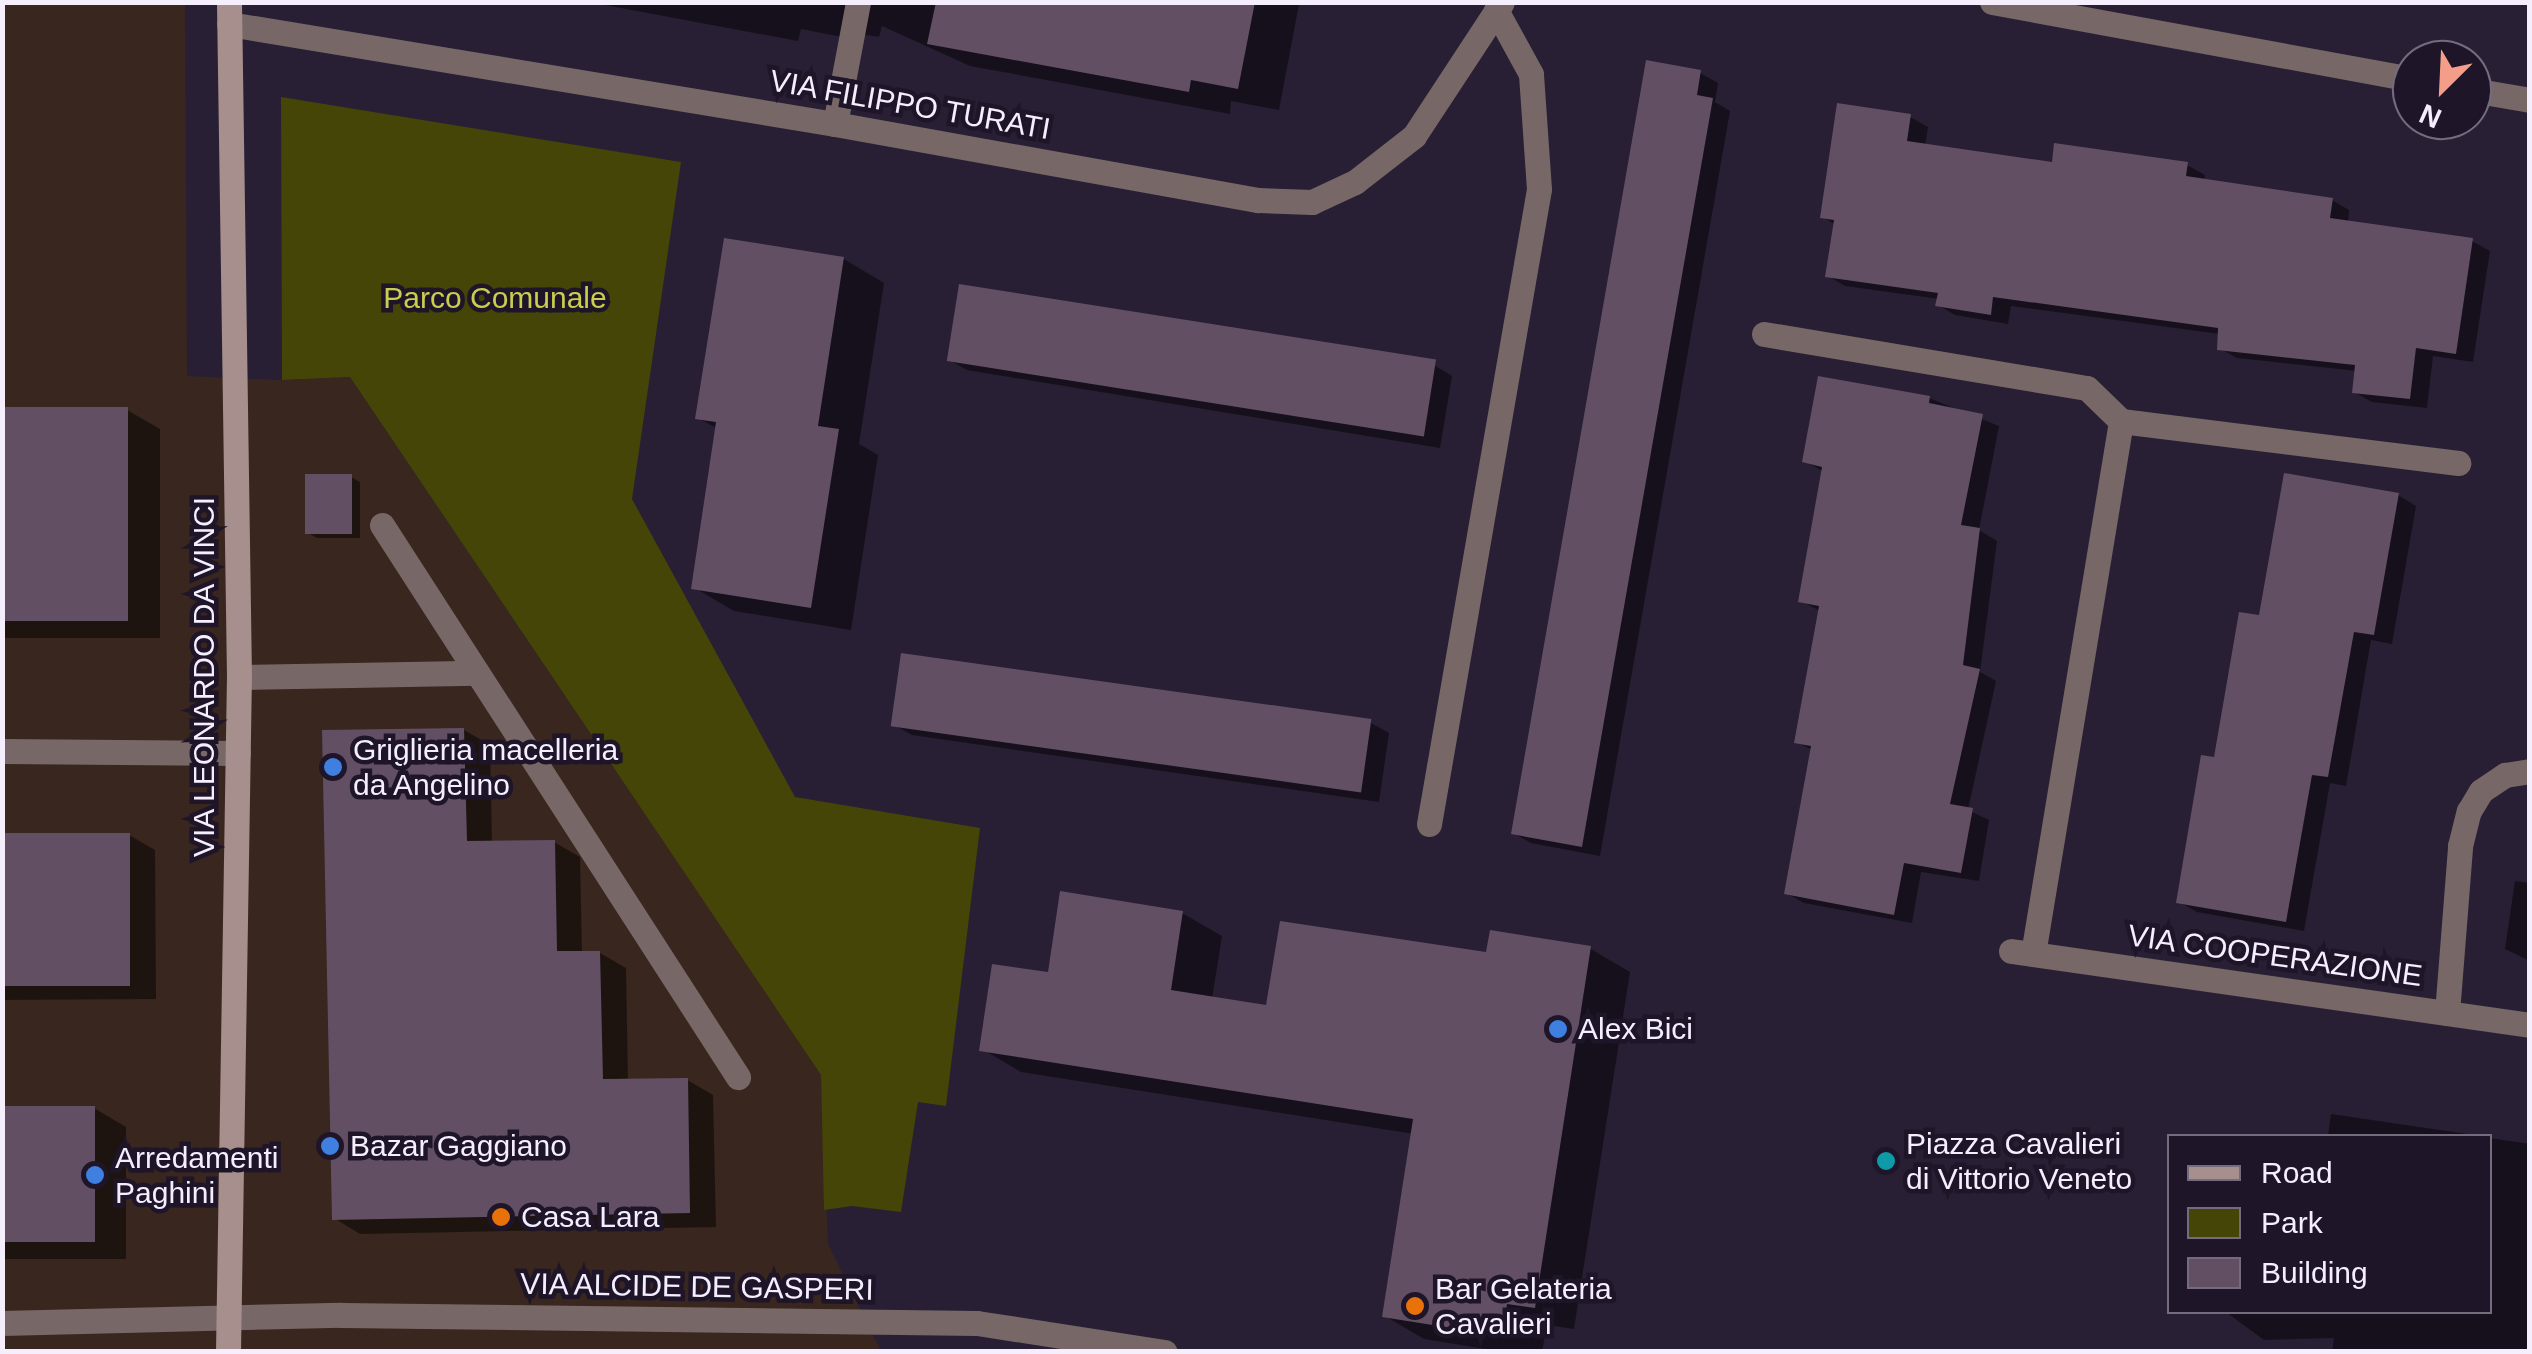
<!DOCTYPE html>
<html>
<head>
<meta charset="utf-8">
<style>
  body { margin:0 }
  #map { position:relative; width:2532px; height:1354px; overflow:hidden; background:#281f34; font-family:Helvetica,sans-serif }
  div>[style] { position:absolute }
  .industrial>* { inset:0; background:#38261f }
  .green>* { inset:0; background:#444507 }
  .shadow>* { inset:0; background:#0007 }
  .building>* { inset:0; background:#624f64; transform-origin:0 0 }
  .service>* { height:25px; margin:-12.5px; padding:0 12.5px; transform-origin:12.5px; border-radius:12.5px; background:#776867 }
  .minor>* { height:25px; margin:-12.5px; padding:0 12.5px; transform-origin:12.5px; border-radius:12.5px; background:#776867 }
  .secondary>* { height:25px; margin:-12.5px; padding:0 12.5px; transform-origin:12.5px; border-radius:12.5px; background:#a68f8c }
  .dots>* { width:28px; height:28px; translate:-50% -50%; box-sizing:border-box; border:5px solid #1f1529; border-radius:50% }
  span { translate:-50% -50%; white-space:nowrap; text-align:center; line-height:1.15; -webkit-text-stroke:9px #1f1529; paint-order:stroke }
  .street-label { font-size:30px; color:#f4eefd }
  .park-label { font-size:30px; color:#cacd4e }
  .poi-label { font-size:30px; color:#f4eefd }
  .left { translate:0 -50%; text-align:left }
  .frame { position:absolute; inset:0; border:5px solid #f4eefd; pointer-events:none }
  .legend { position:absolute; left:2167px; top:1134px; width:325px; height:180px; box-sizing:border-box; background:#1f1529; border:2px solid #746c7e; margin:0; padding:12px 18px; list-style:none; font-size:30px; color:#f4eefd }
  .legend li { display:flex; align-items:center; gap:20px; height:50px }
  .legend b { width:50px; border:2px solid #746c7e }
  .north { position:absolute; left:2392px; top:40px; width:100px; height:100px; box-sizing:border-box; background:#1f1529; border:2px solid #746c7e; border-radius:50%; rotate:204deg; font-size:28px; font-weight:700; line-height:40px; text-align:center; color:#f4eefd }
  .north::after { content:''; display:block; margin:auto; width:35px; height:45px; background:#f49e8a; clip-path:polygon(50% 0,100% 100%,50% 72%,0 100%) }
</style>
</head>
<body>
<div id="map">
  <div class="industrial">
    <i style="clip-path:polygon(3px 3px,185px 3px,187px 376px,282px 380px,350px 377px,821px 1075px,828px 1244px,881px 1351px,3px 1352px)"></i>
  </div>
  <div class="green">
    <i style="clip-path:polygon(281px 97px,681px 162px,632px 499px,795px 797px,980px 828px,946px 1106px,918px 1102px,901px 1212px,852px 1206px,824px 1210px,821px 1075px,350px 377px,282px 380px)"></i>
  </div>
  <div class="shadow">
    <i style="clip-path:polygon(589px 2px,1296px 2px,1299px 4px,1279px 110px,1231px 101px,1230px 114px,970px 66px,882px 26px,879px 37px,848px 32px,847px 38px,801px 29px,798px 41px)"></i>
    <i style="clip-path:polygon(1700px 73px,1718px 83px,1715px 102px,1730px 111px,1600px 856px,1531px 843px,1513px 833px)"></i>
    <i style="clip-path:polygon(1910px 117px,1928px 127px,1925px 146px,2054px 165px,2187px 165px,2205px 175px,2204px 181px,2332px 200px,2349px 210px,2348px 223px,2472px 241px,2490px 251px,2473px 362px,2433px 356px,2427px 408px,2372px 402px,2354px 392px,2357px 371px,2237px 358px,2219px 348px,2220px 334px,2011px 306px,2008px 324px,1955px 315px,1938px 305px,1939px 299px,1845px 286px,1828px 276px,1836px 225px,1823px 217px)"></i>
    <i style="clip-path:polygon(844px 259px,884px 283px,859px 444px,878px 455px,851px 630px,734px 611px,693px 587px,718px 429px,698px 418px)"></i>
    <i style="clip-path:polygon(949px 360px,1434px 365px,1452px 376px,1440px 448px,967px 370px)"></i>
    <i style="clip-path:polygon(1929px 398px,1999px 426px,1979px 530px,1997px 541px,1980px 672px,1996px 681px,1968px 810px,1989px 820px,1979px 881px,1921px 872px,1912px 923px,1804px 903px,1786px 893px,1812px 750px,1797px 742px,1820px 611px,1801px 601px,1824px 472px,1805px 461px)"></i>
    <i style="clip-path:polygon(2px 410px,127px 410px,160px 429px,160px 638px,2px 638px)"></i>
    <i style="clip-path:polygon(351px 477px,360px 482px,360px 538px,317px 538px,308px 533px)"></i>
    <i style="clip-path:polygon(2398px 495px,2416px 506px,2392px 644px,2371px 640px,2346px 786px,2330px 783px,2304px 931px,2197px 912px,2179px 902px,2216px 760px)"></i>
    <i style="clip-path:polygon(1371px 723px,1389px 733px,1379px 802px,912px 735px,894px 725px)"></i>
    <i style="clip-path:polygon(464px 730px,490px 745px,492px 843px,554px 842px,580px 857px,582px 953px,600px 953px,626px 968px,628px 1081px,687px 1080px,713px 1095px,716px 1227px,360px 1234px,334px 1218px)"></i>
    <i style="clip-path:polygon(2px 835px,129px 835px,155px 850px,156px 999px,2px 1000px)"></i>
    <i style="clip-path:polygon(2515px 881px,2530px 883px,2530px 961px,2505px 949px)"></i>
    <i style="clip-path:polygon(1182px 913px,1222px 936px,1212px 999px,1268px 1008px,1488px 955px,1591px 949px,1630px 972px,1574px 1329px,1547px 1325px,1542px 1352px,1504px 1352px,1424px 1339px,1385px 1316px,1414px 1134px,1021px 1072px,982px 1049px,1050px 975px)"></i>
    <i style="clip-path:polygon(2px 1108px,94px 1108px,126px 1127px,126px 1259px,2px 1259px)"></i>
    <i style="clip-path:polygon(2331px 1114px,2481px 1136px,2328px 1136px)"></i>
    <i style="clip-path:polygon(2490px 1138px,2530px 1144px,2530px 1352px,2332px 1352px,2334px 1338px,2264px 1340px,2226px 1312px,2490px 1312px)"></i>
  </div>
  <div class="building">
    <i style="clip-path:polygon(936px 2px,1255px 2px,1238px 89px,1191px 80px,1189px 92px,927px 44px)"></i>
    <i style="clip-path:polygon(1646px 60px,1701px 70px,1697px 95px,1713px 98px,1582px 847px,1511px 834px)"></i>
    <i style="clip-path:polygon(1837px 103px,1911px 114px,1907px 141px,2052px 162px,2054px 143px,2188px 162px,2186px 176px,2333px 198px,2330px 218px,2473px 238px,2456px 354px,2416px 348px,2410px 399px,2352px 393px,2355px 365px,2217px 350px,2218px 328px,1993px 297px,1991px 315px,1935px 306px,1938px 293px,1825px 277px,1834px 220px,1820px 218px)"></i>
    <i style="clip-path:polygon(724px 238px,844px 257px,818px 426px,839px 429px,811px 608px,691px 589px,716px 422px,695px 419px)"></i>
    <i style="left:959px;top:284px;width:483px;height:78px;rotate:9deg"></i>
    <i style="clip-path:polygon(1818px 376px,1930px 396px,1929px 403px,1983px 414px,1961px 525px,1980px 528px,1963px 665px,1980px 669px,1950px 804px,1973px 808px,1961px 873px,1904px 863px,1894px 915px,1784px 894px,1811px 746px,1794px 743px,1819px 606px,1798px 602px,1822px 467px,1802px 462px)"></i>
    <i style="left:2px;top:407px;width:126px;height:214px"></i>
    <i style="clip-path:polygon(2284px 473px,2399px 493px,2374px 635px,2354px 632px,2328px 777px,2312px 775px,2286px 922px,2176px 903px,2201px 755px,2214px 757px,2239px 612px,2259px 615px)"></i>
    <i style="left:305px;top:474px;width:47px;height:60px"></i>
    <i style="left:901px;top:653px;width:475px;height:74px;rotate:8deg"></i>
    <i style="clip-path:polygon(464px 728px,467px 841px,555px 840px,557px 951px,600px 951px,603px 1079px,688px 1078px,690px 1213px,332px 1220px,322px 730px)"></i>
    <i style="left:2px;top:833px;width:128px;height:153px"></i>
    <i style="clip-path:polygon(1060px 891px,1183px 911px,1171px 990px,1266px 1005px,1280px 921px,1486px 952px,1490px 930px,1591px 946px,1535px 1308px,1507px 1304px,1502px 1336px,1382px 1317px,1413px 1119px,979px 1051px,992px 964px,1048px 972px)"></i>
    <i style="left:2px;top:1106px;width:93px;height:136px"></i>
  </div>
  <div class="service">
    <i style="left:835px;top:124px;width:124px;rotate:-79.3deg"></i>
    <i style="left:1764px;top:334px;width:327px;rotate:9.5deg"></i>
    <i style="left:2087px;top:388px;width:47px;rotate:44.1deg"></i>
    <i style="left:2121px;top:421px;width:340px;rotate:7.1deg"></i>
    <i style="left:382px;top:525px;width:657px;rotate:57.18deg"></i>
    <i style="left:239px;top:677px;width:238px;rotate:-1deg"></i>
    <i style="left:2033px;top:954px;width:540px;rotate:-80.62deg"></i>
    <i style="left:2447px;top:1013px;width:168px;rotate:-85.5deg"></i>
    <i style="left:2460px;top:846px;width:36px;rotate:-76deg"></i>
    <i style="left:2469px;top:811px;width:23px;rotate:-59deg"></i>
    <i style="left:2481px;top:791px;width:29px;rotate:-34deg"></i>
    <i style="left:2505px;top:775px;width:25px;rotate:-9deg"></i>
  </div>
  <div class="minor">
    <i style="left:1992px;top:2px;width:427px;rotate:10.4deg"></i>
    <i style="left:229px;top:24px;width:614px;rotate:9.37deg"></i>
    <i style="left:835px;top:124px;width:430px;rotate:10.2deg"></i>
    <i style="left:1258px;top:200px;width:54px;rotate:2.1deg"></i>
    <i style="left:1312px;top:202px;width:47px;rotate:-24.9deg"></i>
    <i style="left:1355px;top:182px;width:75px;rotate:-37.9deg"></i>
    <i style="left:1414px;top:136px;width:160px;rotate:-56.7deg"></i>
    <i style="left:2472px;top:90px;width:59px;rotate:9.8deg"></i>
    <i style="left:2px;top:751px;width:236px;rotate:0.5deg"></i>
    <i style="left:1429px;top:824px;width:644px;rotate:-80.17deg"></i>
    <i style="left:1539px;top:189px;width:115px;rotate:-94deg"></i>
    <i style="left:1531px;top:74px;width:73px;rotate:-118.7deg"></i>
    <i style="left:2011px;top:951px;width:524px;rotate:8.11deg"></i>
    <i style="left:2px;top:1323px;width:339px;rotate:-1.4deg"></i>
    <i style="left:341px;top:1315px;width:636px;rotate:0.72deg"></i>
    <i style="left:977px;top:1323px;width:190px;rotate:8.8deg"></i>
  </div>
  <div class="secondary">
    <i style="left:228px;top:1352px;width:675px;rotate:-89.07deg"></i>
    <i style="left:239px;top:677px;width:675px;rotate:-90.85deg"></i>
  </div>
  <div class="dots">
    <i style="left:333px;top:767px;background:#3f7fe0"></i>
    <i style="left:1558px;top:1029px;background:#3f7fe0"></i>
    <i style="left:330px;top:1146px;background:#3f7fe0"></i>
    <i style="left:1886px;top:1161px;background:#0f9aa8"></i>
    <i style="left:95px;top:1175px;background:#3f7fe0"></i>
    <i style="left:501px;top:1217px;background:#e8710a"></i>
    <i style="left:1415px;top:1306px;background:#e8710a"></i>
  </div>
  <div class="street-label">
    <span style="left:910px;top:105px;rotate:10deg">VIA FILIPPO TURATI</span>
    <span style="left:204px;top:677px;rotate:-90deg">VIA LEONARDO DA VINCI</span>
    <span style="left:2275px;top:956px;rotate:8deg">VIA COOPERAZIONE</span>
    <span style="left:697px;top:1287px;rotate:1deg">VIA ALCIDE DE GASPERI</span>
  </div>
  <div class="park-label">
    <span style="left:495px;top:298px">Parco Comunale</span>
  </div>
  <div class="poi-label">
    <span class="left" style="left:353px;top:767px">Griglieria macelleria<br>da Angelino</span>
    <span class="left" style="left:1578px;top:1029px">Alex Bici</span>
    <span class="left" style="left:1906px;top:1161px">Piazza Cavalieri<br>di Vittorio Veneto</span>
    <span class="left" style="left:350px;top:1146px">Bazar Gaggiano</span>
    <span class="left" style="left:115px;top:1175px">Arredamenti<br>Paghini</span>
    <span class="left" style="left:521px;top:1217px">Casa Lara</span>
    <span class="left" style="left:1435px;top:1306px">Bar Gelateria<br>Cavalieri</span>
  </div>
  <div class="frame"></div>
  <ul class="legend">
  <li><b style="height:12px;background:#a68f8c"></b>Road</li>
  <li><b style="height:28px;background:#444507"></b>Park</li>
  <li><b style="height:28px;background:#624f64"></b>Building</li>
  </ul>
  <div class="north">N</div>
</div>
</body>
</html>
